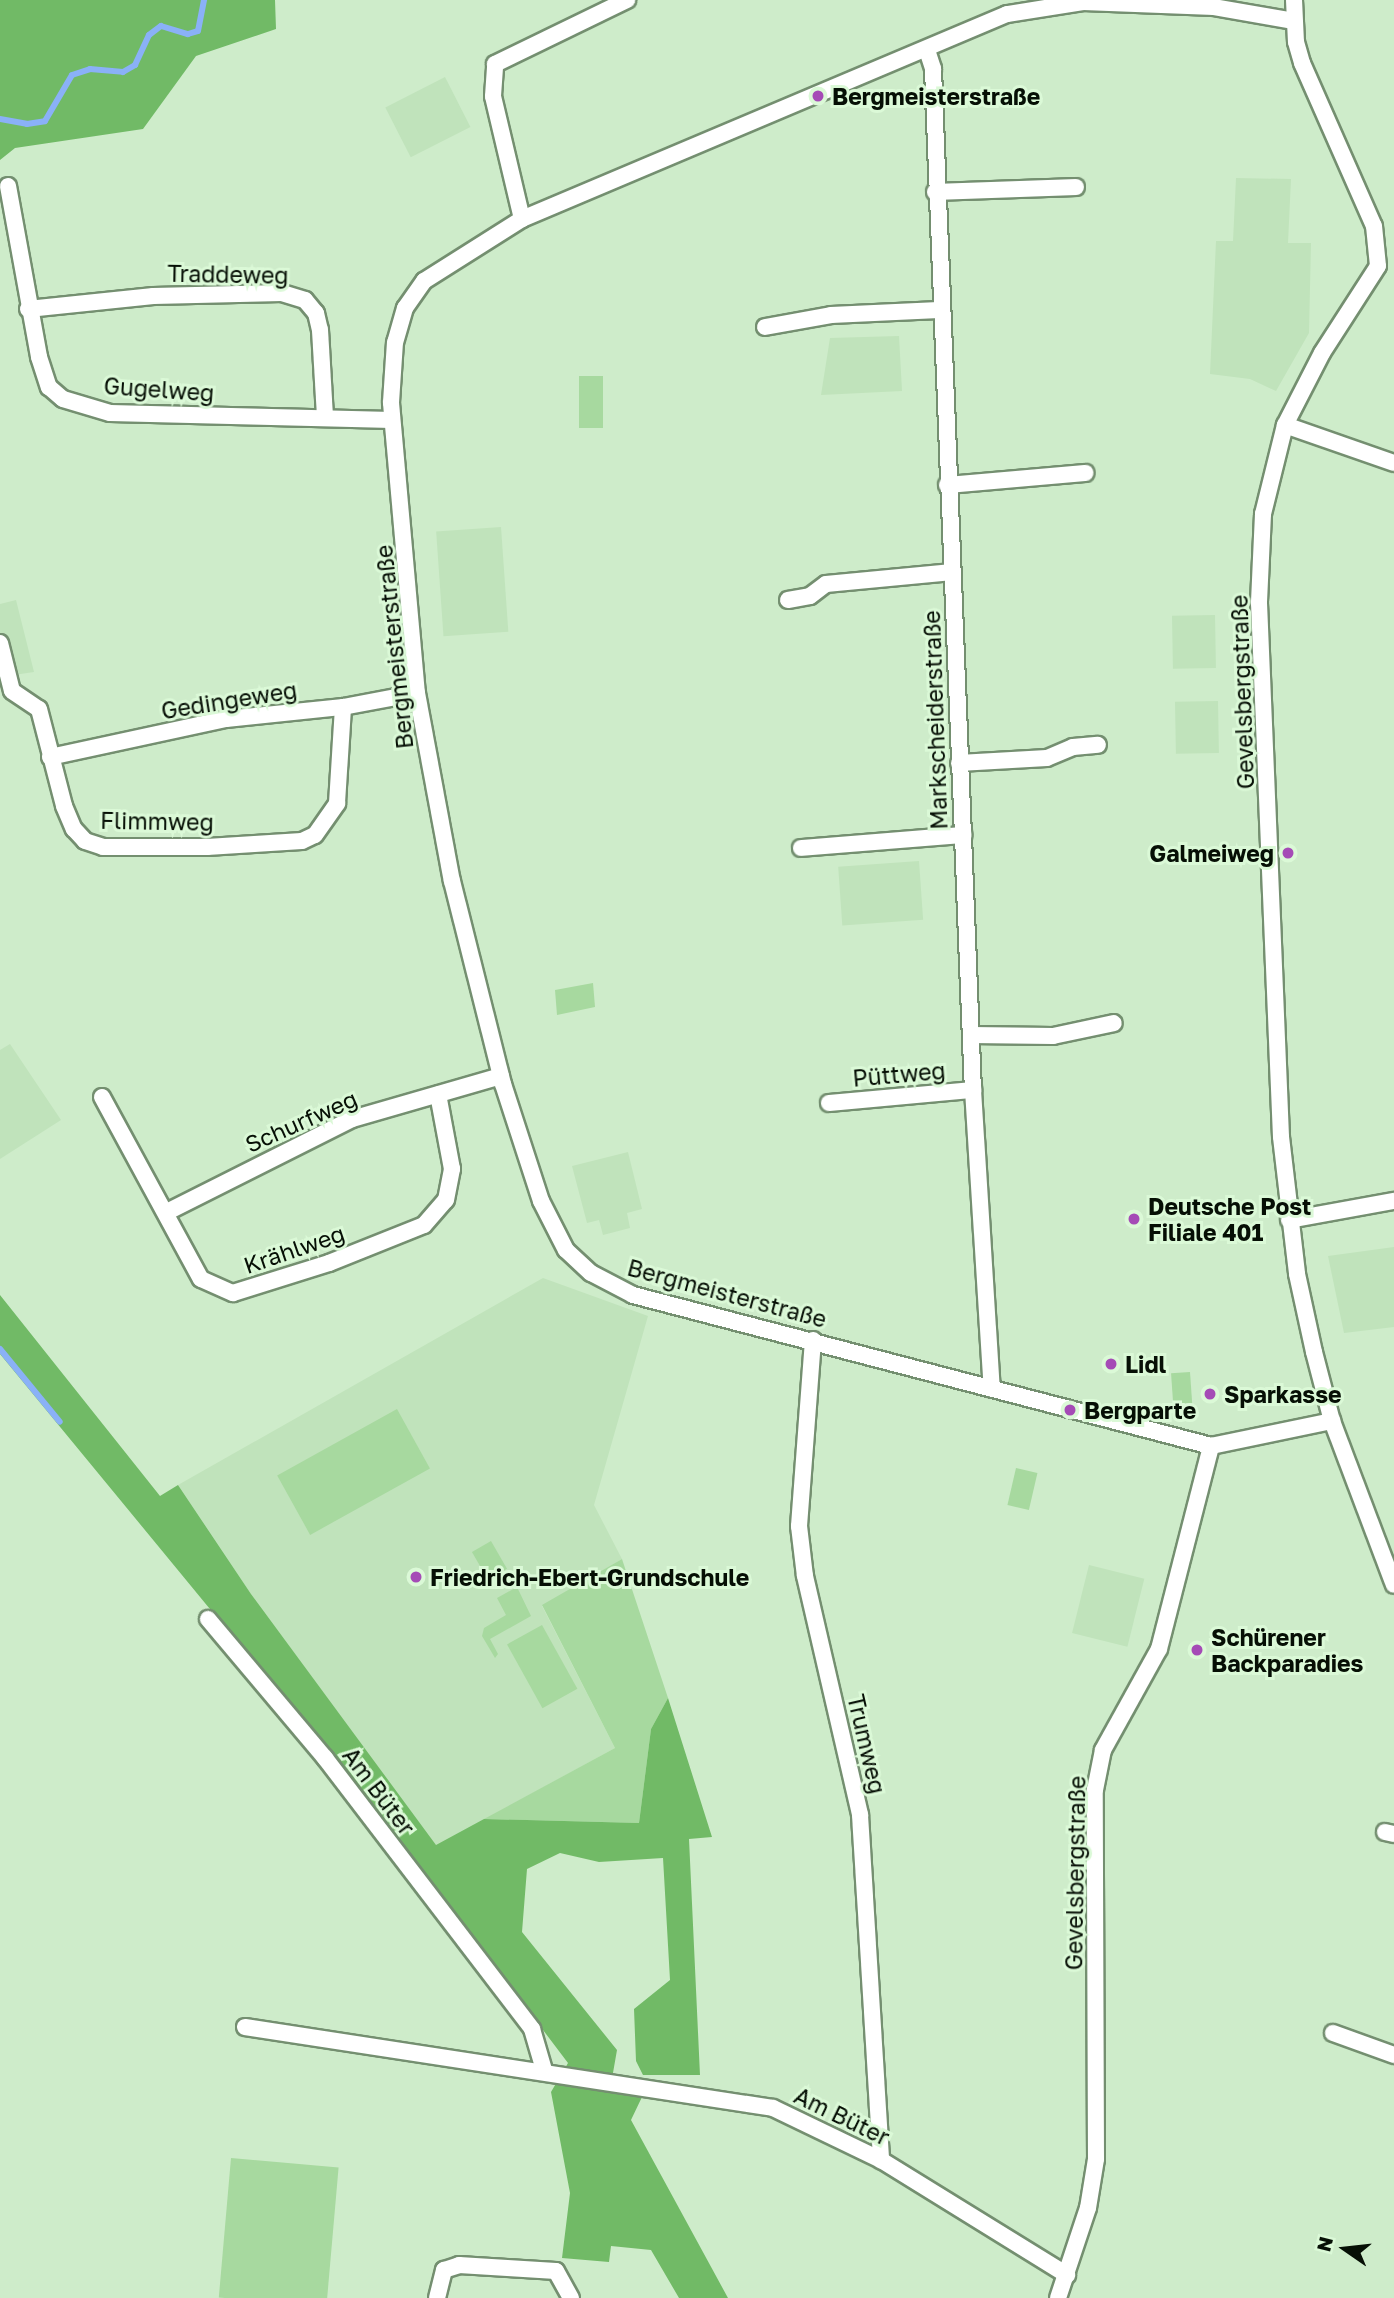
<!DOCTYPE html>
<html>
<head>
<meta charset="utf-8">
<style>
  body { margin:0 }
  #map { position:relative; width:1394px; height:2298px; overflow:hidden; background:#ceecca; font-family:"Golos Text",sans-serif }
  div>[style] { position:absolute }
  .built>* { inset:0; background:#c0e3bb; transform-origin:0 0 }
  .green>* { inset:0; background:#a7d99f; transform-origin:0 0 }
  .forest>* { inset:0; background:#71ba66 }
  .stream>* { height:6px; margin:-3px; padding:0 3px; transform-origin:3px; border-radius:3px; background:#8ab1f7 }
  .roads { filter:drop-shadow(2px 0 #748f70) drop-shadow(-2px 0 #748f70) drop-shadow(0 2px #748f70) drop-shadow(0 -2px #748f70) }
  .minor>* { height:16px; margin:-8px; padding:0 8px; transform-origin:8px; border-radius:8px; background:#fff }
  .dots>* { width:19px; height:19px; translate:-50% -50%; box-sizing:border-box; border:4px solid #dbf9d7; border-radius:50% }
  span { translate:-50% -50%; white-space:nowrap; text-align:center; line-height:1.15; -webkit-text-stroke:6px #dbf9d7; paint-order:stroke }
  .poi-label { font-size:23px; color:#060f05; font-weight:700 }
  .left { translate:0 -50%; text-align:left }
  .right { translate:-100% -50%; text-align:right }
  .street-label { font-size:23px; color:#060f05 }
  .north { position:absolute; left:1310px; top:2214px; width:70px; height:70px; -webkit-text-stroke:5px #dbf9d7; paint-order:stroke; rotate:284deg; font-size:19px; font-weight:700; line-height:28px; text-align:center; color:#060f05 }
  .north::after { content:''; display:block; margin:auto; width:24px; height:32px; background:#060f05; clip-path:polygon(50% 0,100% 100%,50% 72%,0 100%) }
</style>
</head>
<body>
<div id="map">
  <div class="built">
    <i style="left:445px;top:77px;width:56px;height:67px;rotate:63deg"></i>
    <i style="clip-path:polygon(1236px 178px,1291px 179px,1288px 243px,1311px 243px,1309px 333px,1276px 391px,1250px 379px,1210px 374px,1216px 241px,1233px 241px)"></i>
    <i style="clip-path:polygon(899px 336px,902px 391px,821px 395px,830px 338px)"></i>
    <i style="left:501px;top:527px;width:105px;height:65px;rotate:86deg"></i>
    <i style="clip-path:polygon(16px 600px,34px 672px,0 677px,0 604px)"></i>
    <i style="left:1215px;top:615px;width:53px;height:43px;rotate:89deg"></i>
    <i style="left:1218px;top:701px;width:52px;height:43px;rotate:89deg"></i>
    <i style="left:919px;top:861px;width:59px;height:81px;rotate:86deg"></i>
    <i style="clip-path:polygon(10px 1044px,61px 1120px,0 1159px,0 1050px)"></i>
    <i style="clip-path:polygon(628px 1152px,642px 1209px,627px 1213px,630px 1228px,603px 1235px,599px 1220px,587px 1223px,572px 1166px)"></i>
    <i style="clip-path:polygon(1394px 1247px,1394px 1327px,1344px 1333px,1328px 1256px)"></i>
    <i style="clip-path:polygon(543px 1278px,648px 1316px,594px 1505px,622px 1559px,542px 1606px,615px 1748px,436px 1846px,251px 1594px,178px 1485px)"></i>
    <i style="left:1089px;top:1565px;width:57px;height:70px;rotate:14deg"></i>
  </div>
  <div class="green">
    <i style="left:579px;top:376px;width:24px;height:52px"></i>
    <i style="clip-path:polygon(593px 983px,595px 1007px,557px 1015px,555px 990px)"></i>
    <i style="left:1190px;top:1372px;width:31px;height:19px;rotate:86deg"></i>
    <i style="left:397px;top:1409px;width:68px;height:137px;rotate:61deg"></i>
    <i style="left:1016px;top:1468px;width:22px;height:38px;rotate:13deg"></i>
    <i style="left:491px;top:1541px;width:32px;height:22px;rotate:60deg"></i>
    <i style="clip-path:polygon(622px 1559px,668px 1698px,651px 1729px,639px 1823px,484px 1819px,615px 1748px,542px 1605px)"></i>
    <i style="clip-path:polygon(517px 1587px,531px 1616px,490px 1639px,498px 1654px,495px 1658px,482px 1636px,484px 1628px,506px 1615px,497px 1598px)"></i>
    <i style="left:542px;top:1625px;width:73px;height:40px;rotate:61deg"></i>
    <i style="left:231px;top:2158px;width:108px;height:140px;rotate:5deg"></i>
  </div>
  <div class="forest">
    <i style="clip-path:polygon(0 0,275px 0,276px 29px,196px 56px,143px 129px,15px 148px,0 160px)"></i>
    <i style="clip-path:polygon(0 1295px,160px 1496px,178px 1485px,251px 1594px,436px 1845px,484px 1819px,639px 1823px,651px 1729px,668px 1698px,712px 1837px,689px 1839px,700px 2075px,643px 2075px,636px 2061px,634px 2009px,670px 1980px,663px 1858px,599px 1862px,560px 1853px,527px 1869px,522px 1932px,617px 2050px,610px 2090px,642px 2097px,631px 2120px,728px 2298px,679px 2298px,651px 2250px,611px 2246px,609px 2262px,562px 2258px,570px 2193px,551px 2092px,568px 2063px,387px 1824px,0 1354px)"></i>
  </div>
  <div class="stream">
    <i style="left:0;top:119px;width:27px;rotate:10deg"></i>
    <i style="left:27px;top:124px;width:18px;rotate:-9deg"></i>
    <i style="left:45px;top:121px;width:53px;rotate:-59.6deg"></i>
    <i style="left:72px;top:75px;width:19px;rotate:-18deg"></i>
    <i style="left:90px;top:69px;width:33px;rotate:5deg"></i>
    <i style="left:123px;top:72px;width:14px;rotate:-30deg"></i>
    <i style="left:135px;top:65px;width:33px;rotate:-65deg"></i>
    <i style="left:149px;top:35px;width:15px;rotate:-37deg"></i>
    <i style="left:161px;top:26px;width:28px;rotate:17deg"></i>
    <i style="left:188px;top:34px;width:10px;rotate:-17deg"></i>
    <i style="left:198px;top:31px;width:32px;rotate:-79deg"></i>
    <i style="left:0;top:1349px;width:94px;rotate:50.6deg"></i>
  </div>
  <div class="roads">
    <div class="minor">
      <i style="left:1294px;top:0;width:42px;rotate:87.3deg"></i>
      <i style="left:1296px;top:42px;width:22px;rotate:74deg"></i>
      <i style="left:1302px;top:63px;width:178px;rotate:66.2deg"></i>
      <i style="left:1374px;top:226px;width:40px;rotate:84.3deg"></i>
      <i style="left:1378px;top:266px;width:103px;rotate:122.8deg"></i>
      <i style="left:1322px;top:353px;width:81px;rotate:117.2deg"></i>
      <i style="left:1285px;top:425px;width:92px;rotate:103.9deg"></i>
      <i style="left:1263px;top:514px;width:89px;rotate:92.6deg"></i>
      <i style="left:1259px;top:603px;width:534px;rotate:87.64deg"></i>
      <i style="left:1281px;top:1137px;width:138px;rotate:83.3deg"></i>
      <i style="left:1297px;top:1274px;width:80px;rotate:77.7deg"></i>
      <i style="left:1314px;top:1352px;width:71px;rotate:75.4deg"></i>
      <i style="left:1332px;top:1421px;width:175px;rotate:69.3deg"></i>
      <i style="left:1294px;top:21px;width:81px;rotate:-170.1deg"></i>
      <i style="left:1214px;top:7px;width:131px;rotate:-177.8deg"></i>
      <i style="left:1083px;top:2px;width:77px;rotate:171deg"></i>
      <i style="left:1007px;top:14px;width:527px;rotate:157.09deg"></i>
      <i style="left:522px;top:219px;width:116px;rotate:147.7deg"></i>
      <i style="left:424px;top:281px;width:33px;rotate:125deg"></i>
      <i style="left:405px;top:308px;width:35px;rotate:106deg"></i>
      <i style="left:395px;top:342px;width:61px;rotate:93.8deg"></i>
      <i style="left:391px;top:403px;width:291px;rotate:84.9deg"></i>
      <i style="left:417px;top:693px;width:191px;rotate:79.5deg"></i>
      <i style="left:452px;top:881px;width:209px;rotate:75.9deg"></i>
      <i style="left:503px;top:1084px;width:123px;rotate:72deg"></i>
      <i style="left:541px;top:1201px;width:55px;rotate:63deg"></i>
      <i style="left:566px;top:1250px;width:34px;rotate:43deg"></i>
      <i style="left:591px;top:1273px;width:47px;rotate:27.6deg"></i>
      <i style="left:633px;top:1295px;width:597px;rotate:14.64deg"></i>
      <i style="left:1211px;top:1446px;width:124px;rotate:-11.7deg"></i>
      <i style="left:927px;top:50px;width:20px;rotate:72deg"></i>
      <i style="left:933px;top:69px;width:1022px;rotate:87.76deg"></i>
      <i style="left:973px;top:1090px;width:299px;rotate:86.4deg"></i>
      <i style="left:8px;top:186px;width:174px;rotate:79.7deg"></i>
      <i style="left:39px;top:357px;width:32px;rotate:72deg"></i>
      <i style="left:49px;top:387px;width:18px;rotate:41deg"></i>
      <i style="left:63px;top:399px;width:49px;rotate:16.6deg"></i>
      <i style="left:110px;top:413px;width:282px;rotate:1.4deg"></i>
      <i style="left:935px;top:192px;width:141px;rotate:-2deg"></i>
      <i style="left:522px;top:219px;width:126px;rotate:-103.3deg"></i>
      <i style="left:493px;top:96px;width:32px;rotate:-86deg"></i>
      <i style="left:495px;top:64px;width:147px;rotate:-25.9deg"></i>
      <i style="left:28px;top:309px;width:126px;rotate:-5.9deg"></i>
      <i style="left:153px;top:296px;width:129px;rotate:-1.3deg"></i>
      <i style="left:282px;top:293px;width:24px;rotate:17deg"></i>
      <i style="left:305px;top:300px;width:17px;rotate:50deg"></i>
      <i style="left:316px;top:313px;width:17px;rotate:77deg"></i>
      <i style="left:320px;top:330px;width:87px;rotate:86.7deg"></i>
      <i style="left:765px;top:327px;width:67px;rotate:-10.3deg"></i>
      <i style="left:831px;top:315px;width:108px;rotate:-2.7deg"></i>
      <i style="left:1285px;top:425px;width:115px;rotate:19.2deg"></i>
      <i style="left:947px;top:485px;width:139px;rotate:-5deg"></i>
      <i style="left:788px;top:600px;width:22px;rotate:-10deg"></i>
      <i style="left:810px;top:596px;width:20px;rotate:-37deg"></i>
      <i style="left:826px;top:584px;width:127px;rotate:-5.4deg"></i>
      <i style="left:0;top:643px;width:49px;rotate:76deg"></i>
      <i style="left:12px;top:691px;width:32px;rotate:34deg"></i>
      <i style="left:39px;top:709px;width:100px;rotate:75.5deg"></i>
      <i style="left:64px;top:806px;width:25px;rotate:67deg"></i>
      <i style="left:74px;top:829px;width:16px;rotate:47deg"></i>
      <i style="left:85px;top:841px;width:19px;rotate:18deg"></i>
      <i style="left:103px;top:847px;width:104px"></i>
      <i style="left:207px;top:847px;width:95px;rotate:-3.6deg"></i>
      <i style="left:302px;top:841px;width:14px;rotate:-25deg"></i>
      <i style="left:315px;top:835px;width:39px;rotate:-55deg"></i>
      <i style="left:337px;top:803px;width:96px;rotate:-86.4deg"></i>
      <i style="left:50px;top:757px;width:180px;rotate:-12.2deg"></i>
      <i style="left:226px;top:719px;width:118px;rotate:-5.9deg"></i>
      <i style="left:343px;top:707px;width:75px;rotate:-10.7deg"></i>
      <i style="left:959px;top:763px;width:88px;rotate:-3.3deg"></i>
      <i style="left:1047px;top:758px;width:28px;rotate:-23deg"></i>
      <i style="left:1073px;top:747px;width:25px;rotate:-5deg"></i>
      <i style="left:801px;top:848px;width:163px;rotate:-4.6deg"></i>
      <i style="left:971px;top:1035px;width:82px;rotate:0.7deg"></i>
      <i style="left:1053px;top:1036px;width:62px;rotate:-12deg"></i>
      <i style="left:102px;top:1097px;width:207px;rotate:61.5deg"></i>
      <i style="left:201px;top:1279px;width:35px;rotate:24deg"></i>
      <i style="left:233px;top:1293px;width:101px;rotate:-17.4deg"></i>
      <i style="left:329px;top:1263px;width:102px;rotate:-21.8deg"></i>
      <i style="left:424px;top:1225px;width:33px;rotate:-49deg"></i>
      <i style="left:446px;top:1200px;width:32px;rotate:-79deg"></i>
      <i style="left:452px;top:1169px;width:76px;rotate:-100.6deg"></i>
      <i style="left:829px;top:1103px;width:145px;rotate:-5.2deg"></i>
      <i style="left:167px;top:1212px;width:207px;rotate:-26.7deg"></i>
      <i style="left:352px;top:1119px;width:155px;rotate:-16.1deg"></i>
      <i style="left:1289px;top:1220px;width:107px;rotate:-10.3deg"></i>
      <i style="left:813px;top:1340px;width:187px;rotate:94.3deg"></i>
      <i style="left:799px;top:1526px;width:50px;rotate:83.2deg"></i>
      <i style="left:805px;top:1576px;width:245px;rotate:77deg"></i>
      <i style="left:860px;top:1815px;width:346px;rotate:86.5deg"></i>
      <i style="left:208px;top:1619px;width:182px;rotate:49.9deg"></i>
      <i style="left:325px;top:1758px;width:341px;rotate:52.6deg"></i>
      <i style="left:532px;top:2029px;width:43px;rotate:73.7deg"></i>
      <i style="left:1385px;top:1832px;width:9px;rotate:13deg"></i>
      <i style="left:245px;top:2027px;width:534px;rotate:8.72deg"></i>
      <i style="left:773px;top:2108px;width:120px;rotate:25.7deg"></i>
      <i style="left:881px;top:2160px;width:219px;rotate:31.7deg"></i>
      <i style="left:1333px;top:2033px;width:65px;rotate:19.8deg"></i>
      <i style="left:437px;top:2298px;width:29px;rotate:-76deg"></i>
      <i style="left:444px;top:2270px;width:16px;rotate:-18deg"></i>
      <i style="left:459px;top:2265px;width:97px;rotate:3.5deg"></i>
      <i style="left:556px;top:2271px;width:31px;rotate:61deg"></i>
      <i style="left:1058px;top:2298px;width:95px;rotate:-71.6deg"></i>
      <i style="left:1088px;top:2208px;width:50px;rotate:-80.7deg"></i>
      <i style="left:1096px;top:2159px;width:369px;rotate:-90.2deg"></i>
      <i style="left:1095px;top:1790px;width:41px;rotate:-78.7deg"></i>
      <i style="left:1103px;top:1750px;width:115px;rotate:-61deg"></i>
      <i style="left:1159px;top:1649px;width:210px;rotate:-75.6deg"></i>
    </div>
  </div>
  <div class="dots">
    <i style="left:818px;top:96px;background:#a54bb6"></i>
    <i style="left:1288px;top:853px;background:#a54bb6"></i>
    <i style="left:1134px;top:1219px;background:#a54bb6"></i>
    <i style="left:1111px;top:1364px;background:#a54bb6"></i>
    <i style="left:1210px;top:1394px;background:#a54bb6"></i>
    <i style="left:1070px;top:1410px;background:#a54bb6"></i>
    <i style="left:416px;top:1577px;background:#a54bb6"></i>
    <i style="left:1197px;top:1650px;background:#a54bb6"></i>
  </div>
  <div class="poi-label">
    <span class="left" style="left:832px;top:96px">Bergmeisterstraße</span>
    <span class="right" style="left:1274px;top:853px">Galmeiweg</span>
    <span class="left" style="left:1148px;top:1219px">Deutsche Post<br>Filiale 401</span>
    <span class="left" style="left:1125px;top:1364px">Lidl</span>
    <span class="left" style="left:1224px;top:1394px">Sparkasse</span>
    <span class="left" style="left:1084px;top:1410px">Bergparte</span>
    <span class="left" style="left:430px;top:1577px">Friedrich-Ebert-Grundschule</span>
    <span class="left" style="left:1211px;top:1650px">Schürener<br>Backparadies</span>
  </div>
  <div class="street-label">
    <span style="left:228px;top:274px;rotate:1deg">Traddeweg</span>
    <span style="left:159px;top:389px;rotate:4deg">Gugelweg</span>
    <span style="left:394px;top:647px;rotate:-96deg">Bergmeisterstraße</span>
    <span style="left:1242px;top:692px;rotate:-92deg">Gevelsbergstraße</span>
    <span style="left:229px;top:700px;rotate:-9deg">Gedingeweg</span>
    <span style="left:935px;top:720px;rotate:-92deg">Markscheiderstraße</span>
    <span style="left:157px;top:821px;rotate:1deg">Flimmweg</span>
    <span style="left:899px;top:1074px;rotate:-5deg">Püttweg</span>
    <span style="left:301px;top:1121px;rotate:-24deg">Schurfweg</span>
    <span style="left:294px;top:1249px;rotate:-19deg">Krählweg</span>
    <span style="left:727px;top:1293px;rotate:15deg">Bergmeisterstraße</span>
    <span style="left:867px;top:1744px;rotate:77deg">Trumweg</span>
    <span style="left:379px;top:1791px;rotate:53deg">Am Büter</span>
    <span style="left:1075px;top:1873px;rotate:-89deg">Gevelsbergstraße</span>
    <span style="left:842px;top:2116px;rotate:26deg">Am Büter</span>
  </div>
  <div class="north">N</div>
</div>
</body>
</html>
